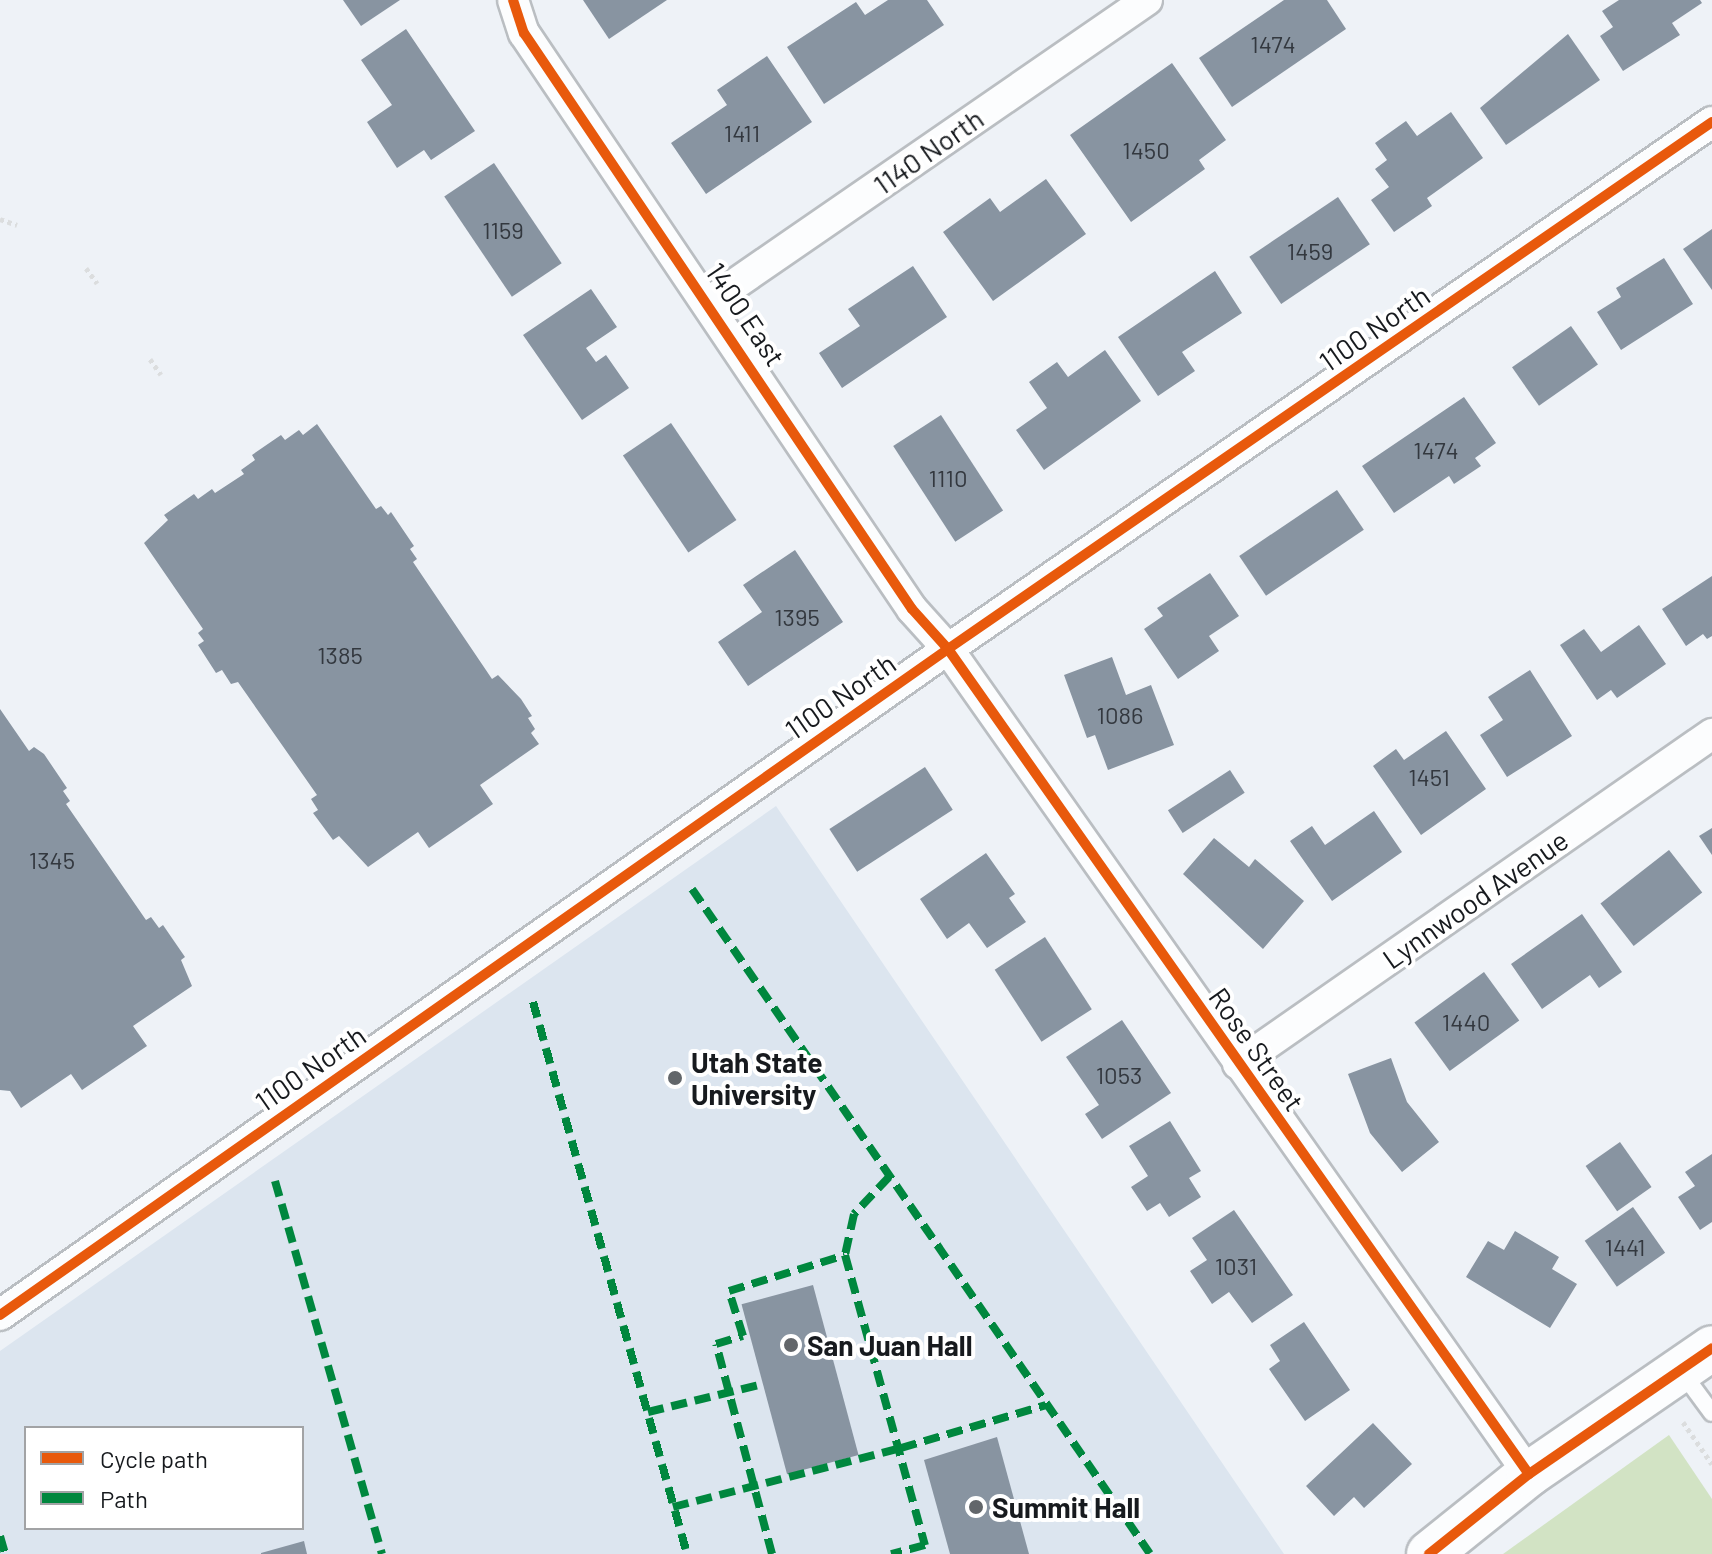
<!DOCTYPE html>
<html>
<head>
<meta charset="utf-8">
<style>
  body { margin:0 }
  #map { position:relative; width:1712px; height:1554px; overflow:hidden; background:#eef2f7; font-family:Barlow,sans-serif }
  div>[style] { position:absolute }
  .built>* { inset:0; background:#dce5ef }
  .green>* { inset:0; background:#d2e3c4 }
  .building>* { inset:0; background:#8894a1; transform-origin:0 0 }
  .path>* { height:5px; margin-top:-2.5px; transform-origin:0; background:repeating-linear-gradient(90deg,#dbddde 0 4px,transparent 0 8px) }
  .roads { filter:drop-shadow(2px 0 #babec2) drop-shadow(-2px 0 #babec2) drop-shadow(0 2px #babec2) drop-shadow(0 -2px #babec2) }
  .lane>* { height:16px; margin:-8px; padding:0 8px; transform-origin:8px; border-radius:8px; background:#fcfdfe }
  .street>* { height:30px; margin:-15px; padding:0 15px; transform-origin:15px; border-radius:15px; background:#fcfdfe }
  .secondary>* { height:44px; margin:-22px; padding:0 22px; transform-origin:22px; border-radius:22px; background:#fcfdfe }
  .quiet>* { height:8px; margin-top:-4px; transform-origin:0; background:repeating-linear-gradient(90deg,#00873e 0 16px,transparent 0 24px) }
  .cycleway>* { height:10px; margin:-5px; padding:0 5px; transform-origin:5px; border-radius:5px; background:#e8590c }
  .dots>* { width:22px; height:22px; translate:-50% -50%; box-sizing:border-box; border:4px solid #fff; border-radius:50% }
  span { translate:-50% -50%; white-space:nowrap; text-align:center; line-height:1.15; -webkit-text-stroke:8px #fff; paint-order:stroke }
  .number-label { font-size:24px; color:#33383f }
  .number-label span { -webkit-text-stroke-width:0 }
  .street-label { font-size:28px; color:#171a1e }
  .poi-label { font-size:28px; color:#171a1e; font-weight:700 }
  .left { translate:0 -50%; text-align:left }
  .legend { position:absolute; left:24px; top:1426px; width:280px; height:104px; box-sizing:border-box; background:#fff; border:2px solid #a2a3a5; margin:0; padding:10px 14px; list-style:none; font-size:24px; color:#171a1e }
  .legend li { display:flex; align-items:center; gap:16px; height:40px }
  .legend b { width:40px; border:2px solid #a2a3a5 }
</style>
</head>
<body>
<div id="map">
  <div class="built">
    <i style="clip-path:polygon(evenodd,776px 806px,1284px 1554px,0 1554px,0 1351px,776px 806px,26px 1428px,302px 1428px,302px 1528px,26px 1528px,26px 1428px)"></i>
  </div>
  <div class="green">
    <i style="clip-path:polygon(1669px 1435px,1712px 1499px,1712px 1554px,1503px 1554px)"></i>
  </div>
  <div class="building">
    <i style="clip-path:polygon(343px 0,400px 0,361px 26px)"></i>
    <i style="clip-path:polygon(583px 0,667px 0,609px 39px)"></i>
    <i style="clip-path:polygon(888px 0,927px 0,944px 25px,824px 104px,787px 47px,856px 2px,865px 15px)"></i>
    <i style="clip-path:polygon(1284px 0,1327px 0,1346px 29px,1232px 107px,1199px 58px)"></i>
    <i style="clip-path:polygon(1619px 0,1700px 0,1702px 3px,1672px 23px,1680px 35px,1623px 71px,1600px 36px,1613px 27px,1602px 11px)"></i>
    <i style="clip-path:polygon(406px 29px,475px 131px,431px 160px,424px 150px,397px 168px,367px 122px,392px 105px,361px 60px)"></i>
    <i style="clip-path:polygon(1568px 34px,1600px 80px,1506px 145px,1480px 108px)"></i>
    <i style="clip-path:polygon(767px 56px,812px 122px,706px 194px,671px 143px,727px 105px,717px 90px)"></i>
    <i style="clip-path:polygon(1172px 63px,1226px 140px,1199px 160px,1205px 169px,1131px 222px,1070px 135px)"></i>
    <i style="clip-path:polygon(1451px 112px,1483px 158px,1427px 198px,1432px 206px,1394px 232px,1371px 200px,1389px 187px,1375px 169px,1387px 160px,1375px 143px,1406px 121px,1417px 136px)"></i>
    <i style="left:494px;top:163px;width:121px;height:60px;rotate:56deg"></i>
    <i style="clip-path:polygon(1046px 179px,1086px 234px,993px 301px,943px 232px,990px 198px,1000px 212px)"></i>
    <i style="left:1338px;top:197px;width:57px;height:107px;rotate:56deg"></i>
    <i style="clip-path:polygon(1712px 229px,1712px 290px,1683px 249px)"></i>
    <i style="clip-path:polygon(1664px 258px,1693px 304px,1621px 350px,1597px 312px,1621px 297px,1616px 288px)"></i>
    <i style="clip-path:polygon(913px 266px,947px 317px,842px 388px,819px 353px,860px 326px,848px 309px)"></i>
    <i style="clip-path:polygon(1215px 271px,1242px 313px,1182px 352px,1195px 371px,1158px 396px,1118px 337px)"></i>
    <i style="clip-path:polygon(591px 289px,617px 327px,586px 348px,596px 362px,606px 355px,629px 388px,582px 420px,523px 335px)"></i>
    <i style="left:1571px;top:326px;width:47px;height:72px;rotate:55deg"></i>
    <i style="clip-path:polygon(1105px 350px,1141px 401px,1044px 470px,1016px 430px,1047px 408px,1029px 382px,1057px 362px,1068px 377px)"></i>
    <i style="clip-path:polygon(1464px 397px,1496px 443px,1475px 458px,1481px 466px,1454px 484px,1449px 476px,1394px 513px,1362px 466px)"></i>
    <i style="left:941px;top:415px;width:114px;height:57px;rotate:57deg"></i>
    <i style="left:671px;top:423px;width:117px;height:58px;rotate:56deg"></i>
    <i style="clip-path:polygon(317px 424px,376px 509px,381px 506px,388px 515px,391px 512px,414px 546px,410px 549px,417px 559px,413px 562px,492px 679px,498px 675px,521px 699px,532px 716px,528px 718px,535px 729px,531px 733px,539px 744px,480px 785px,493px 804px,429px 848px,418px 832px,368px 867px,339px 836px,333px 840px,313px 813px,318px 810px,311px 799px,317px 795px,238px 682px,231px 684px,222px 670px,216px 673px,198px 645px,204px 641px,198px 633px,203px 629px,144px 543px,168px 520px,164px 515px,194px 494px,198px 499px,212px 489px,215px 493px,244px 474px,241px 470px,255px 460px,252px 455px,281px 435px,285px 440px,299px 430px,303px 435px)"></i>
    <i style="left:1337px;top:490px;width:48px;height:118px;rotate:56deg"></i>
    <i style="clip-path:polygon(795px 550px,843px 622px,748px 686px,718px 642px,762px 612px,743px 585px)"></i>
    <i style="clip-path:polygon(1210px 573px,1239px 616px,1209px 636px,1219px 651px,1178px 679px,1144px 629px,1163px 616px,1157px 608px)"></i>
    <i style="clip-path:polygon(1712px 576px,1712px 636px,1707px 639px,1703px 634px,1686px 646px,1662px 609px)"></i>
    <i style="clip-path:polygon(1639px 625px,1666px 664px,1617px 698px,1611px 690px,1597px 700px,1560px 645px,1584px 629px,1601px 652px)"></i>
    <i style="clip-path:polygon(1112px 657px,1126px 695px,1151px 685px,1174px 745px,1108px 770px,1095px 735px,1087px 738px,1064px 675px)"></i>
    <i style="clip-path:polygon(1530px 670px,1572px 736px,1507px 777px,1480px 735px,1503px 720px,1488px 697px)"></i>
    <i style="clip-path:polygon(0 709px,29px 751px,34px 747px,44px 754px,67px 788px,63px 791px,70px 801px,66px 804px,146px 920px,151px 917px,159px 928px,163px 925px,185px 957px,181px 960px,192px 986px,133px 1026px,147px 1046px,82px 1090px,71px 1074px,21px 1108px,10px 1091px,0 1090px)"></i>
    <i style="clip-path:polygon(1446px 731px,1486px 789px,1421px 835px,1373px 766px,1396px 749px,1404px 760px)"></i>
    <i style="left:925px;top:767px;width:51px;height:114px;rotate:57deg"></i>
    <i style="left:1230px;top:770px;width:27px;height:74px;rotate:57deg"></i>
    <i style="clip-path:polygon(1374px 811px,1402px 852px,1332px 901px,1290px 841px,1312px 826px,1325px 845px)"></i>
    <i style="clip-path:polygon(1712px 828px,1712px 855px,1699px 836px)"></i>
    <i style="clip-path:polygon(1214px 838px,1249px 867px,1255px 859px,1304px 901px,1263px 949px,1183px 874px)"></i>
    <i style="left:1669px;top:850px;width:54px;height:87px;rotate:52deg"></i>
    <i style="clip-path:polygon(986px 853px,1015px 894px,1009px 898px,1026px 922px,987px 948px,969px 923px,947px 939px,920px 899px)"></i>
    <i style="clip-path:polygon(1582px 914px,1622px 972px,1599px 988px,1590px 975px,1542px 1009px,1511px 964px)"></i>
    <i style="left:1045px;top:937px;width:86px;height:60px;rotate:57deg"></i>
    <i style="left:1484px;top:972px;width:60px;height:86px;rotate:54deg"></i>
    <i style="clip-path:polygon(1122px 1020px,1171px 1093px,1102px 1139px,1085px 1114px,1099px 1105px,1066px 1057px)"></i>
    <i style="clip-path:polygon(1391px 1058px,1407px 1102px,1439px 1142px,1402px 1172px,1370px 1133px,1348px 1074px)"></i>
    <i style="clip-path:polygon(1170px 1121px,1201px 1171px,1189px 1178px,1201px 1197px,1169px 1217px,1160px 1203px,1147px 1211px,1131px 1187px,1148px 1176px,1129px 1146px)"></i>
    <i style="left:1620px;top:1142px;width:55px;height:42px;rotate:55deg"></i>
    <i style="clip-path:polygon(1712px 1154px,1712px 1222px,1700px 1230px,1678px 1197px,1695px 1186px,1685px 1172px)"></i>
    <i style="left:1633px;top:1207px;width:56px;height:59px;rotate:55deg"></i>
    <i style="clip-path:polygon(1234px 1210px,1293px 1295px,1252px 1323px,1229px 1292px,1212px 1304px,1190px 1271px,1207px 1260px,1192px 1238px)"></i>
    <i style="clip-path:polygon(1515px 1231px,1559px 1257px,1552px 1269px,1577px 1284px,1550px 1328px,1466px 1277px,1488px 1241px,1504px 1250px)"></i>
    <i style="left:813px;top:1285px;width:176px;height:74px;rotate:75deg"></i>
    <i style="clip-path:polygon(1304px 1322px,1350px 1390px,1305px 1421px,1269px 1369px,1280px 1361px,1270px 1345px)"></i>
    <i style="clip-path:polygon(1373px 1423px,1412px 1464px,1364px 1508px,1354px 1497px,1334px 1516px,1306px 1486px)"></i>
    <i style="clip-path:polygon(997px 1437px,1029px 1554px,950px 1554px,924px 1460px)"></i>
    <i style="clip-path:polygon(304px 1541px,307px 1554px,261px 1554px,261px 1553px)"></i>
  </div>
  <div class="path">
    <i style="left:0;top:219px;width:18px;rotate:19deg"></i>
    <i style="left:86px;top:268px;width:19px;rotate:54deg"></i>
    <i style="left:150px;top:359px;width:19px;rotate:55deg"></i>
    <i style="left:1683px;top:1422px;width:51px;rotate:55.4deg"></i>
  </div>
  <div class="roads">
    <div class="lane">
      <i style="left:1681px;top:1371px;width:52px;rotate:53.6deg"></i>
    </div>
    <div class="street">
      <i style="left:513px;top:0;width:35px;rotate:72deg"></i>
      <i style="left:524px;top:33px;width:694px;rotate:56.04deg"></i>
      <i style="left:912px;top:609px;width:54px;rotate:48deg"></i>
      <i style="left:948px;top:649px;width:1009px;rotate:54.85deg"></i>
      <i style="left:709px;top:302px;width:532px;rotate:-34.59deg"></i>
      <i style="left:1238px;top:1064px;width:578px;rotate:-34.85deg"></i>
      <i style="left:0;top:1315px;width:1159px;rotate:-35.09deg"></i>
      <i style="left:948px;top:649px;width:928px;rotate:-34.6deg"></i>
    </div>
    <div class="secondary">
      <i style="left:1429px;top:1554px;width:128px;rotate:-38.7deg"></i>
      <i style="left:1529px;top:1474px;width:222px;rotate:-34.5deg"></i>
    </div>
  </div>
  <div class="quiet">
    <i style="left:692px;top:889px;width:807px;rotate:55.44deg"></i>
    <i style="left:533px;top:1002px;width:573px;rotate:74.41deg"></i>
    <i style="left:889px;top:1177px;width:51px;rotate:133.4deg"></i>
    <i style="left:854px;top:1214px;width:42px;rotate:102.4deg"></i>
    <i style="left:845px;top:1255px;width:301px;rotate:74.6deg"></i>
    <i style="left:925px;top:1545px;width:35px;rotate:165deg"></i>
    <i style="left:275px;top:1181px;width:388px;rotate:74deg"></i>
    <i style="left:648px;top:1412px;width:118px;rotate:-13.7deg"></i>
    <i style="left:673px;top:1507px;width:236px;rotate:-14.5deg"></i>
    <i style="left:901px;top:1448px;width:151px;rotate:-16.5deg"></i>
    <i style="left:0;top:1536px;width:19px;rotate:74deg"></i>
    <i style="left:772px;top:1554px;width:217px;rotate:-104.9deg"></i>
    <i style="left:716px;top:1344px;width:28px;rotate:-17deg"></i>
    <i style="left:743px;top:1336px;width:47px;rotate:-107.3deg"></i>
    <i style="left:729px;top:1291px;width:121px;rotate:-17.2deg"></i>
  </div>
  <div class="cycleway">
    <i style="left:513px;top:0;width:35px;rotate:72deg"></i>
    <i style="left:524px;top:33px;width:694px;rotate:56.04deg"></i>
    <i style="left:912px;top:609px;width:54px;rotate:48deg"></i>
    <i style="left:948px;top:649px;width:1009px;rotate:54.85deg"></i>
    <i style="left:0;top:1315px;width:1159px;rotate:-35.09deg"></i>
    <i style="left:948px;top:649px;width:928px;rotate:-34.6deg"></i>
    <i style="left:1429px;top:1554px;width:128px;rotate:-38.7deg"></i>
    <i style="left:1529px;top:1474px;width:222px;rotate:-34.5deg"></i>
  </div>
  <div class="dots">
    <i style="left:675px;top:1078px;background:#62666a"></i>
    <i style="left:791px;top:1345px;background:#62666a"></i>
    <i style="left:976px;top:1507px;background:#62666a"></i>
  </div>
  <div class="number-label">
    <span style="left:1273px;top:44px">1474</span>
    <span style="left:742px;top:133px">1411</span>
    <span style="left:1146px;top:150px">1450</span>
    <span style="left:503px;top:230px">1159</span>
    <span style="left:1310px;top:251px">1459</span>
    <span style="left:1436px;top:450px">1474</span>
    <span style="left:948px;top:478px">1110</span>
    <span style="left:797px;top:617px">1395</span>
    <span style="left:340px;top:655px">1385</span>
    <span style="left:1120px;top:715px">1086</span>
    <span style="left:1429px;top:777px">1451</span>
    <span style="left:52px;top:860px">1345</span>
    <span style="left:1466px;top:1022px">1440</span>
    <span style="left:1119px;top:1075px">1053</span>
    <span style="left:1625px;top:1247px">1441</span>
    <span style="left:1236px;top:1266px">1031</span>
  </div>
  <div class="street-label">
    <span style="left:928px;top:151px;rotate:-35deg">1140 North</span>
    <span style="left:746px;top:314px;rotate:56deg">1400 East</span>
    <span style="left:1374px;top:328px;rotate:-35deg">1100 North</span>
    <span style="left:840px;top:696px;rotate:-35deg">1100 North</span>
    <span style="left:1475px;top:899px;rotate:-35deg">Lynnwood Avenue</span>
    <span style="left:1257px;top:1049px;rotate:55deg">Rose Street</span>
    <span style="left:310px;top:1068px;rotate:-35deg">1100 North</span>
  </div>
  <div class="poi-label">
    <span class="left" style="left:691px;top:1078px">Utah State<br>University</span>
    <span class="left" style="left:807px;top:1345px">San Juan Hall</span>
    <span class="left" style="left:992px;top:1507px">Summit Hall</span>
  </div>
  <ul class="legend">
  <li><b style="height:10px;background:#e8590c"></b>Cycle path</li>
  <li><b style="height:10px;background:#00873e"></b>Path</li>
  </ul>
</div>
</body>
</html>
